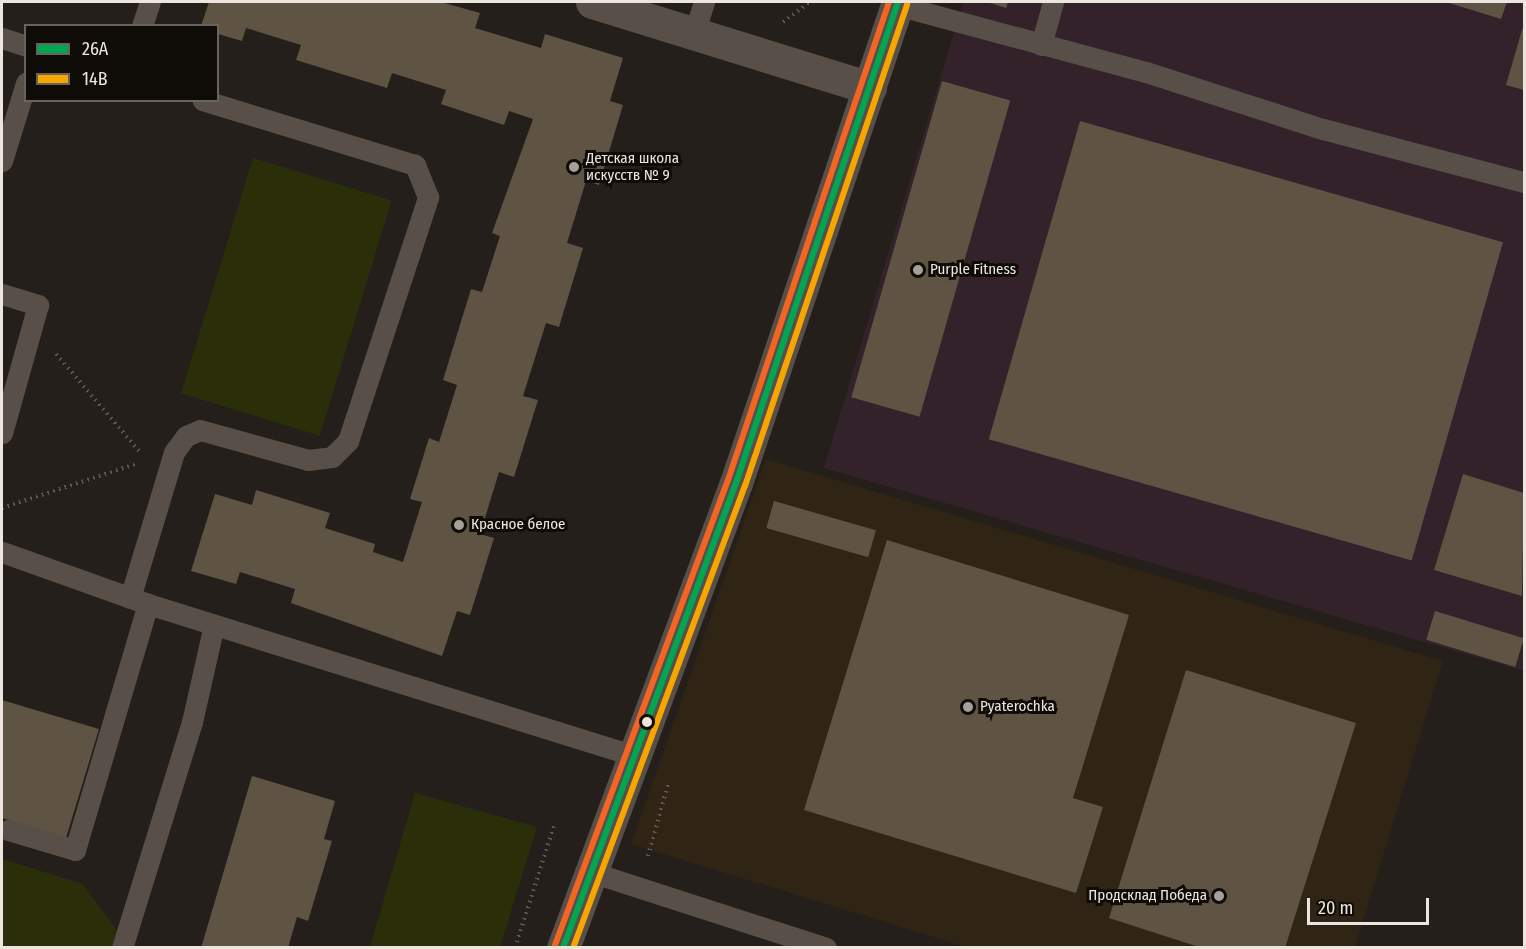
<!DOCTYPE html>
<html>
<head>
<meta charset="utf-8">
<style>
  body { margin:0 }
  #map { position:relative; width:1526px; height:949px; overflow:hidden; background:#241f1a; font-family:"Fira Sans Condensed",sans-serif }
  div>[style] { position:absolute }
  .built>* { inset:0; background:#302415 }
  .industrial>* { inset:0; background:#332229 }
  .green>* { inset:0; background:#2a2f09; transform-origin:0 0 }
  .building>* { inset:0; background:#5f5343; transform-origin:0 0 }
  .path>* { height:4px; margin-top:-2px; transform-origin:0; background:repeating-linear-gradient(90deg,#605953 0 1.5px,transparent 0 6px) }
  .service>* { height:21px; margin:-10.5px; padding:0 10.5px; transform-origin:10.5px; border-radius:10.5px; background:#594f49 }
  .minor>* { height:33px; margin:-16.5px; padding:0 16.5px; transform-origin:16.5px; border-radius:16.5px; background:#594f49 }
  .tertiary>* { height:33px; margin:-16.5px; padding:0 16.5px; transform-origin:16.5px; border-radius:16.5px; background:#594f49 }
  .bus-1>* { height:6px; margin:-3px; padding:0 3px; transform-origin:3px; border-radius:3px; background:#00a651 }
  .bus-2>* { height:6px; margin:-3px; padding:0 3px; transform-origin:3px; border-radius:3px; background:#f7a600 }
  .bus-3>* { height:6px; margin:-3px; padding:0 3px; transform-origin:3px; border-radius:3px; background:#f26522 }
  .dots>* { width:16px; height:16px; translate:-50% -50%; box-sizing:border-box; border:3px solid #0f0b06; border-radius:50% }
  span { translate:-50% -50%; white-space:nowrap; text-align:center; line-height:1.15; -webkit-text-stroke:6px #0f0b06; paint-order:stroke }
  .poi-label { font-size:15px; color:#ede6df }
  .left { translate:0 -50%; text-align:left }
  .right { translate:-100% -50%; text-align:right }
  .frame { position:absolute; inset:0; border:3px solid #ede6df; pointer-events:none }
  .legend { position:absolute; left:24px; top:24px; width:195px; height:78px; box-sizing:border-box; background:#0f0b06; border:2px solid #68635d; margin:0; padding:8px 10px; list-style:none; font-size:18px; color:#ede6df }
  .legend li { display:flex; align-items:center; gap:12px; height:30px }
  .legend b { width:30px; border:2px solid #68635d }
  .scale { position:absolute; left:1307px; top:898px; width:122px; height:27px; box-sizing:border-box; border:3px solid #ede6df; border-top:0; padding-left:8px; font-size:18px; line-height:21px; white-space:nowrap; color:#ede6df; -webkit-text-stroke:4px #0f0b06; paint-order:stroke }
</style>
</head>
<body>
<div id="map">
  <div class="built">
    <i style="clip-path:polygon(766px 459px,1443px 661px,1355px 947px,966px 947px,631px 844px)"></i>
  </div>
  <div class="industrial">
    <i style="clip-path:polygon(963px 2px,1524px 2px,1524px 671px,824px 468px)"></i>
  </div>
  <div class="green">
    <i style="left:253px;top:158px;width:145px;height:246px;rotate:17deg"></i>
    <i style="clip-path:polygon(415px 793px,537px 827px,500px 947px,370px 947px)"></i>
    <i style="clip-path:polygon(2px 859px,83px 884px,117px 931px,112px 947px,2px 947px)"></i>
  </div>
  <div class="building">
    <i style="clip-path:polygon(209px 2px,441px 2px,480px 13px,475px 28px,541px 48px,545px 34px,623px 58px,610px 101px,623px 105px,599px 185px,586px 181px,567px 243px,583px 248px,559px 327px,546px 323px,523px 396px,538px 400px,514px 477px,499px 472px,480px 534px,494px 538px,470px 615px,457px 611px,442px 656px,291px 603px,295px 589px,240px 572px,236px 584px,191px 571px,215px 494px,252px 505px,256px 490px,330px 513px,325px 528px,375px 544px,373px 552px,403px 562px,422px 502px,410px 499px,429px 438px,439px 442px,457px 385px,443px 380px,471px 289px,482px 292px,500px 236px,492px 233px,533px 119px,509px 111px,504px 125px,441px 104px,446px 90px,392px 73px,387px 88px,296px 60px,301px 45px,246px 28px,242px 41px,218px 34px,218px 26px,201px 26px)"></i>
    <i style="clip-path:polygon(987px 2px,1008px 2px,1006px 8px)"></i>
    <i style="clip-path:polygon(1446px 2px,1507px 2px,1501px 19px)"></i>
    <i style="clip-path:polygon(1524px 23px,1524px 90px,1506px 85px)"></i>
    <i style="left:942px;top:81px;width:71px;height:329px;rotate:16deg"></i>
    <i style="left:1080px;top:121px;width:440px;height:331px;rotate:16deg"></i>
    <i style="clip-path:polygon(1463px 474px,1524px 493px,1522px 596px,1434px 570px)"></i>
    <i style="left:774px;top:501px;width:106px;height:28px;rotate:16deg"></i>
    <i style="clip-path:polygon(887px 540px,1129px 615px,1073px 798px,1103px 807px,1076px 893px,804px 810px)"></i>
    <i style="left:1435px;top:611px;width:93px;height:30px;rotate:17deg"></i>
    <i style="clip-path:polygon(1186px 670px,1356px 723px,1285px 948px,1202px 948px,1109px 918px)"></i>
    <i style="clip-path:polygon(2px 700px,99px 729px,66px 838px,2px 818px)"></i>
    <i style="clip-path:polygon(252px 776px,335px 801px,324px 839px,332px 841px,308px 921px,297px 917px,288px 948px,201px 948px)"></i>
  </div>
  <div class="path">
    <i style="left:783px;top:22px;width:34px;rotate:-37deg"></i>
    <i style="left:56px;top:354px;width:130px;rotate:49.4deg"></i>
    <i style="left:2px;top:508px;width:141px;rotate:-18.2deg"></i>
    <i style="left:648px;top:856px;width:75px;rotate:-74.5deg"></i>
    <i style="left:515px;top:948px;width:131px;rotate:-72.3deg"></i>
  </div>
  <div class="service">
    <i style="left:897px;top:5px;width:258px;rotate:15.1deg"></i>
    <i style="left:1146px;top:72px;width:186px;rotate:17.9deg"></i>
    <i style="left:1323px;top:129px;width:208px;rotate:14.8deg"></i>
    <i style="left:142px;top:26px;width:25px;rotate:-72deg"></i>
    <i style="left:694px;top:33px;width:33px;rotate:-72deg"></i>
    <i style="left:2px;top:38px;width:25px;rotate:18deg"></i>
    <i style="left:1041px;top:45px;width:45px;rotate:-74.4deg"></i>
    <i style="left:2px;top:161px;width:82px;rotate:-72.9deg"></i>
    <i style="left:2px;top:294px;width:38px;rotate:17deg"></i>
    <i style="left:38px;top:305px;width:133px;rotate:105.7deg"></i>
    <i style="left:2px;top:552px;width:155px;rotate:19.6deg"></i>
    <i style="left:148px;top:604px;width:507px;rotate:17.33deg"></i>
    <i style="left:130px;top:598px;width:152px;rotate:-73.2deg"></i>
    <i style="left:174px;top:452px;width:20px;rotate:-53deg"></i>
    <i style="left:186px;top:436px;width:15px;rotate:-23deg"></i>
    <i style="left:200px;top:430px;width:112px;rotate:15.5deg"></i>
    <i style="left:308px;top:460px;width:24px;rotate:-7deg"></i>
    <i style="left:332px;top:457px;width:23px;rotate:-45deg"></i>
    <i style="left:348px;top:441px;width:257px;rotate:-71.8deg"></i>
    <i style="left:428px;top:197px;width:35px;rotate:-112deg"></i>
    <i style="left:415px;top:165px;width:222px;rotate:-163deg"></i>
    <i style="left:8px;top:830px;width:70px;rotate:16.6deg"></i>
    <i style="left:75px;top:850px;width:257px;rotate:-73.5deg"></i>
    <i style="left:588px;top:871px;width:250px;rotate:17.9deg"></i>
    <i style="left:122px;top:948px;width:237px;rotate:-72.8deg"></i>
    <i style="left:192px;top:722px;width:100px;rotate:-77.3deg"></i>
  </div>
  <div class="minor">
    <i style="left:592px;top:2px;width:291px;rotate:17.2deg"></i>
  </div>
  <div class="tertiary">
    <i style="left:563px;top:948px;width:496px;rotate:-69.6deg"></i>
    <i style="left:736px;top:483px;width:508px;rotate:-71.39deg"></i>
  </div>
  <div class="bus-1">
    <i style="left:563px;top:948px;width:496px;rotate:-69.6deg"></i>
    <i style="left:736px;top:483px;width:508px;rotate:-71.39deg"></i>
  </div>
  <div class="bus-2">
    <i style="left:573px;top:948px;width:493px;rotate:-69.6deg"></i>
    <i style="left:745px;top:486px;width:508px;rotate:-71.39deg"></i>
  </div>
  <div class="bus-3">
    <i style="left:555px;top:945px;width:496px;rotate:-69.6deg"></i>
    <i style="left:728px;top:480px;width:504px;rotate:-71.39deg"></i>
  </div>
  <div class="dots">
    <i style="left:574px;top:167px;background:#a7a09a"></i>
    <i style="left:918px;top:270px;background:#a7a09a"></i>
    <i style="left:459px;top:525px;background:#a7a09a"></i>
    <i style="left:968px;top:707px;background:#a7a09a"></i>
    <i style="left:647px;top:722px;background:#ede6df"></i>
    <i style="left:1219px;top:896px;background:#a7a09a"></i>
  </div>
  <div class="poi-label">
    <span class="left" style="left:586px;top:167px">Детская школа<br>искусств № 9</span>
    <span class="left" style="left:930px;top:270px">Purple Fitness</span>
    <span class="left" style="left:471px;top:525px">Красное белое</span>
    <span class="left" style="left:980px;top:707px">Pyaterochka</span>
    <span class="right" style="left:1207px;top:896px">Продсклад Победа</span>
  </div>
  <div class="frame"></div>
  <ul class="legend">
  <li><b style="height:8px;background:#00a651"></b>26А</li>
  <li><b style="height:8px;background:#f7a600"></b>14В</li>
  </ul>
  <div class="scale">20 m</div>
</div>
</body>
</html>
